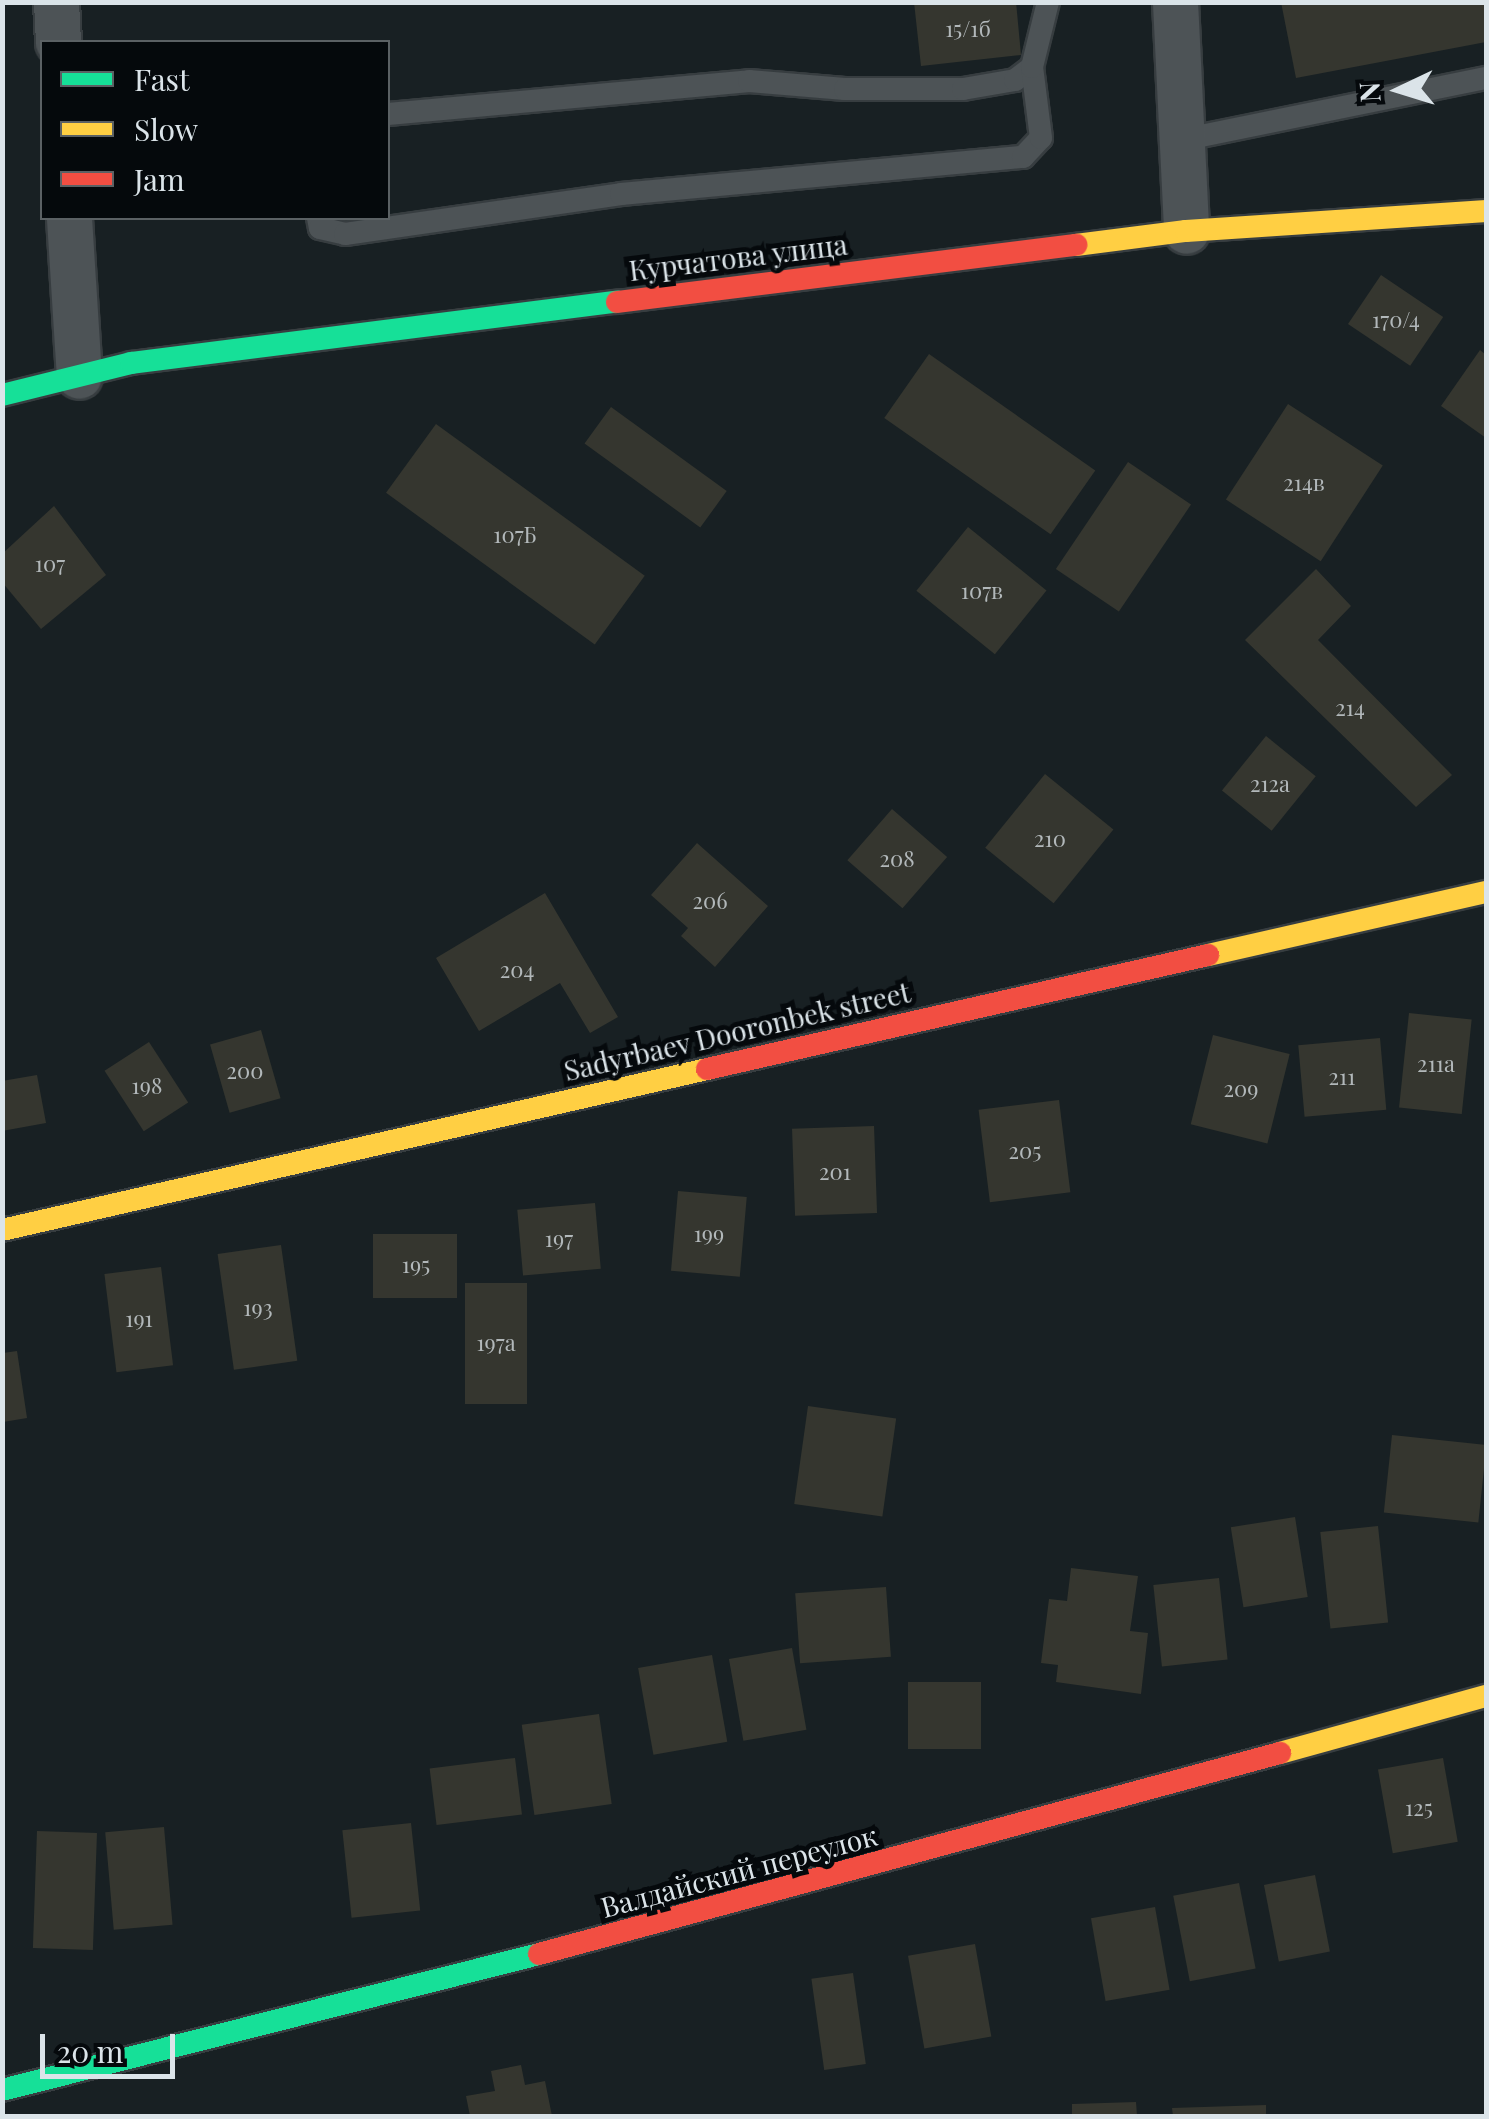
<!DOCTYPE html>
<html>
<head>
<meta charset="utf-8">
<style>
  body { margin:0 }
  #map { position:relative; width:1489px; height:2119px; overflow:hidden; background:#182023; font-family:"Playfair Display",serif }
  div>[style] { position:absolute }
  .building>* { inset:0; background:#35362f; transform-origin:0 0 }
  .roads { filter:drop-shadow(2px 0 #373d40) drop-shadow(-2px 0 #373d40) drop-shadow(0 2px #373d40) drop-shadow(0 -2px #373d40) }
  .lane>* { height:22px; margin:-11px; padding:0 11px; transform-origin:11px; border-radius:11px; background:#4d5356 }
  .street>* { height:45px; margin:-22.5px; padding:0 22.5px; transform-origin:22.5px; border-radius:22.5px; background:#4d5356 }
  .fast>* { height:22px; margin:-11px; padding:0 11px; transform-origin:11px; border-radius:11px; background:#16e098 }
  .slow>* { height:22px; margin:-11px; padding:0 11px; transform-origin:11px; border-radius:11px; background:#ffcf43 }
  .jam>* { height:22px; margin:-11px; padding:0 11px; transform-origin:11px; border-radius:11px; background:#f24e42 }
  span { translate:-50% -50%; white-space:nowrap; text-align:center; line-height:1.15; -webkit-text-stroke:10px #05090c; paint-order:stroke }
  .number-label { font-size:22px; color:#b2b8ba }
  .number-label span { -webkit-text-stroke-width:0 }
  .street-label { font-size:28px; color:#dbe4e9 }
  .frame { position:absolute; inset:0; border:5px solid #dbe4e9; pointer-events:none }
  .legend { position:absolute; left:40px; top:40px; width:350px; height:180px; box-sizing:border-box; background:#05090c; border:2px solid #5b6164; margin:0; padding:12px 18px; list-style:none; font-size:30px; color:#dbe4e9 }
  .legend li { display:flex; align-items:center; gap:20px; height:50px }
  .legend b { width:50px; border:2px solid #5b6164 }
  .north { position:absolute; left:1349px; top:40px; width:100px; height:100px; -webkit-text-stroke:8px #05090c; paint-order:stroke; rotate:266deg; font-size:28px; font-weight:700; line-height:40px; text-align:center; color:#dbe4e9 }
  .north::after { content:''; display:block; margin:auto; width:35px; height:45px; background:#dbe4e9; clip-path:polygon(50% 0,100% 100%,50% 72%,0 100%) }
  .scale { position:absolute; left:40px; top:2034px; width:135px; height:45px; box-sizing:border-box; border:5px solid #dbe4e9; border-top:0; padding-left:12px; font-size:30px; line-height:35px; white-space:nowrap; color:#dbe4e9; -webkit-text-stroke:8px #05090c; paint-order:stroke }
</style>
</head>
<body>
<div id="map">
  <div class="building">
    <i style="clip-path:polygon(914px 2px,1016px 2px,1021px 55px,921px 66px)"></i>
    <i style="clip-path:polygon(1281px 2px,1486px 2px,1486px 42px,1296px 78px)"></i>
    <i style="left:1381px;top:275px;width:75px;height:59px;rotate:34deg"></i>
    <i style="clip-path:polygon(1480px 350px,1486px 355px,1486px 438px,1441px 406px)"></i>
    <i style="left:929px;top:354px;width:203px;height:78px;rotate:35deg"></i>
    <i style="left:1288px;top:404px;width:113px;height:114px;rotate:33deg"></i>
    <i style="left:611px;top:407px;width:143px;height:45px;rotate:36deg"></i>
    <i style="left:436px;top:424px;width:258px;height:85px;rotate:36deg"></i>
    <i style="left:1128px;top:462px;width:76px;height:129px;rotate:34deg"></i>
    <i style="clip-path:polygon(54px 506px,106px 575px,41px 629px,2px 582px,2px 554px)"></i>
    <i style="left:968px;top:527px;width:101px;height:82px;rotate:39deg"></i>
    <i style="clip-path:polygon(1316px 569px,1351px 606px,1318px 640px,1452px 775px,1416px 807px,1245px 640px)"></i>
    <i style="left:1266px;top:736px;width:64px;height:70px;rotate:39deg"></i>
    <i style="left:1045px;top:774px;width:88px;height:95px;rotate:39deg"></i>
    <i style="left:892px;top:809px;width:73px;height:68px;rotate:41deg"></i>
    <i style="clip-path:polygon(697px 843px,768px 906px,715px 967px,681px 936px,688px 928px,651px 895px)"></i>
    <i style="clip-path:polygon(545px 893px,618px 1017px,590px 1033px,560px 983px,479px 1031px,436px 958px)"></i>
    <i style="left:1409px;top:1013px;width:63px;height:95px;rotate:6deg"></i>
    <i style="left:261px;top:1030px;width:71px;height:53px;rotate:74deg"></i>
    <i style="left:1213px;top:1035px;width:79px;height:92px;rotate:14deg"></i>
    <i style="left:1380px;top:1038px;width:72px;height:82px;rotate:85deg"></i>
    <i style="left:149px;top:1042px;width:72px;height:53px;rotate:57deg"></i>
    <i style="clip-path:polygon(37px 1075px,46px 1123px,2px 1131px,2px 1081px)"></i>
    <i style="left:1059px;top:1100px;width:93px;height:81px;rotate:83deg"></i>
    <i style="left:874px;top:1126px;width:87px;height:82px;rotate:88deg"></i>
    <i style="left:678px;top:1191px;width:69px;height:80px;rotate:5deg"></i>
    <i style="left:595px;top:1203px;width:66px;height:78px;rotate:85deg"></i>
    <i style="left:373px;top:1234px;width:84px;height:64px"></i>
    <i style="left:281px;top:1245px;width:117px;height:64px;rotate:82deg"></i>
    <i style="left:161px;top:1267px;width:99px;height:57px;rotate:83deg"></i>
    <i style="left:465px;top:1283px;width:62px;height:121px"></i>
    <i style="clip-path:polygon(17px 1351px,27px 1418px,3px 1422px,3px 1353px)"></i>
    <i style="left:808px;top:1406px;width:89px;height:99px;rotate:8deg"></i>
    <i style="left:1392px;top:1435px;width:95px;height:78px;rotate:6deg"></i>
    <i style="left:1295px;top:1517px;width:81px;height:65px;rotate:81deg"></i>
    <i style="left:1378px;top:1526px;width:97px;height:58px;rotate:84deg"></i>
    <i style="clip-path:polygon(1071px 1568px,1138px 1576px,1130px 1631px,1148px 1633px,1141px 1694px,1056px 1682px,1058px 1665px,1041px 1663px,1049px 1599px,1067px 1601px)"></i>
    <i style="left:1219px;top:1578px;width:82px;height:66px;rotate:84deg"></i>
    <i style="left:886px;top:1587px;width:70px;height:91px;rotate:86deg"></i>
    <i style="left:792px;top:1648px;width:83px;height:64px;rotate:80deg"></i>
    <i style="left:712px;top:1655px;width:88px;height:75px;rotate:80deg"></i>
    <i style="left:908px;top:1682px;width:73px;height:67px"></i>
    <i style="left:599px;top:1714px;width:91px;height:78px;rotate:82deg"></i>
    <i style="left:515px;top:1758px;width:57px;height:86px;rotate:83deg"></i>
    <i style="left:1443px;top:1758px;width:85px;height:66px;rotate:80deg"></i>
    <i style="left:411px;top:1823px;width:88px;height:69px;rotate:84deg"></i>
    <i style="left:164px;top:1827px;width:98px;height:59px;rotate:85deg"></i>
    <i style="left:37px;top:1831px;width:60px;height:117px;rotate:2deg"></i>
    <i style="left:1315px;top:1875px;width:78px;height:52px;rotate:79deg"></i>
    <i style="left:1239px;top:1883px;width:87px;height:67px;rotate:79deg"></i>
    <i style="left:1155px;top:1907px;width:84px;height:65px;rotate:80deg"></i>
    <i style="left:975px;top:1944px;width:94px;height:68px;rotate:80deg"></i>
    <i style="left:853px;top:1973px;width:92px;height:42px;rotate:82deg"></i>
    <i style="clip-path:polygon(521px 2065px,525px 2085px,545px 2081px,552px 2116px,470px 2116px,466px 2096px,495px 2091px,491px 2071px)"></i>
    <i style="clip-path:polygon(1136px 2102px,1137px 2116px,1072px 2116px,1072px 2104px)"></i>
    <i style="clip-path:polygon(1266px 2105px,1266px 2116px,1173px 2116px,1172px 2108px)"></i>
  </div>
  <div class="roads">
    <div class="lane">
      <i style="left:388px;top:114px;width:363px;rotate:-5.2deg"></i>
      <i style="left:749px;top:81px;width:96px;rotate:4.8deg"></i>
      <i style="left:845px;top:89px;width:118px"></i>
      <i style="left:963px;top:89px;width:53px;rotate:-9.8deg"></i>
      <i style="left:1015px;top:80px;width:21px;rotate:-37deg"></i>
      <i style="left:1181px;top:140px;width:311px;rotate:-11.5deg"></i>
      <i style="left:318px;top:218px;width:10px;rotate:79deg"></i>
      <i style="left:320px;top:228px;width:26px;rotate:13deg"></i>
      <i style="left:345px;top:234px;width:279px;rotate:-8.2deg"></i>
      <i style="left:621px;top:194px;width:404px;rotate:-5.3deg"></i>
      <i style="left:1023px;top:157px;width:26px;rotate:-47deg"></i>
      <i style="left:1041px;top:138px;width:72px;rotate:-97.2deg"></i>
      <i style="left:1032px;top:67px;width:67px;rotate:-76.2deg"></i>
    </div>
    <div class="street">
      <i style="left:56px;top:2px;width:40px;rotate:87.1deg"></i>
      <i style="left:1175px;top:2px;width:229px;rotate:87.2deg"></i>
      <i style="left:69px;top:218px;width:158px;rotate:86.4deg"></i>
    </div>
    <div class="fast">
      <i style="left:2px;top:395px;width:133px;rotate:-13.9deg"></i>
      <i style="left:131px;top:363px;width:490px;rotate:-7.2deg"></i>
      <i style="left:2px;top:2090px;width:554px;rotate:-14.21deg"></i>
    </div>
    <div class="slow">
      <i style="left:1076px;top:245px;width:111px;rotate:-7.3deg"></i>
      <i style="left:1186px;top:231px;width:301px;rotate:-3.8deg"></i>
      <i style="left:1208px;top:955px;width:285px;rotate:-12.8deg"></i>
      <i style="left:2px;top:1230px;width:723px;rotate:-12.86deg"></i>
      <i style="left:1280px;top:1753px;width:214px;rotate:-15.5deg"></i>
    </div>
    <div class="jam">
      <i style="left:617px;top:302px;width:463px;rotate:-7.1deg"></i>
      <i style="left:707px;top:1069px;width:514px;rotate:-12.82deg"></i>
      <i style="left:539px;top:1954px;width:768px;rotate:-15.18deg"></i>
    </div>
  </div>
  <div class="number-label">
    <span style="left:968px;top:29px">15/1б</span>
    <span style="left:1396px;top:320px">170/4</span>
    <span style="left:1304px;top:483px">214в</span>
    <span style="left:515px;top:535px">107Б</span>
    <span style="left:50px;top:564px">107</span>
    <span style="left:982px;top:591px">107в</span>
    <span style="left:1350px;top:708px">214</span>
    <span style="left:1270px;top:784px">212а</span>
    <span style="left:1050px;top:839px">210</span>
    <span style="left:897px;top:859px">208</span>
    <span style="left:710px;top:901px">206</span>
    <span style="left:517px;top:970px">204</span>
    <span style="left:1436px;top:1064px">211а</span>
    <span style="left:245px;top:1071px">200</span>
    <span style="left:1342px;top:1077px">211</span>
    <span style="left:147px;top:1086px">198</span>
    <span style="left:1241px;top:1089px">209</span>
    <span style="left:1025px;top:1151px">205</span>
    <span style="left:835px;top:1172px">201</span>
    <span style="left:709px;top:1234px">199</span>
    <span style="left:559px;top:1239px">197</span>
    <span style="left:416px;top:1265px">195</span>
    <span style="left:258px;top:1308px">193</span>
    <span style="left:139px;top:1319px">191</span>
    <span style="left:496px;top:1343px">197а</span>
    <span style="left:1419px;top:1808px">125</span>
  </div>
  <div class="street-label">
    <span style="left:738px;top:257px;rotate:-7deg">Курчатова улица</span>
    <span style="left:737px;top:1031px;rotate:-13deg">Sadyrbaev Dooronbek street</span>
    <span style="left:739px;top:1871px;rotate:-15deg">Валдайский переулок</span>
  </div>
  <div class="frame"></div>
  <ul class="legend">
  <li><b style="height:12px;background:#16e098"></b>Fast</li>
  <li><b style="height:12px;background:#ffcf43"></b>Slow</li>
  <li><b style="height:12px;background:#f24e42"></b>Jam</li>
  </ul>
  <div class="north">N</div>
  <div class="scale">20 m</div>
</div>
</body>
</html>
